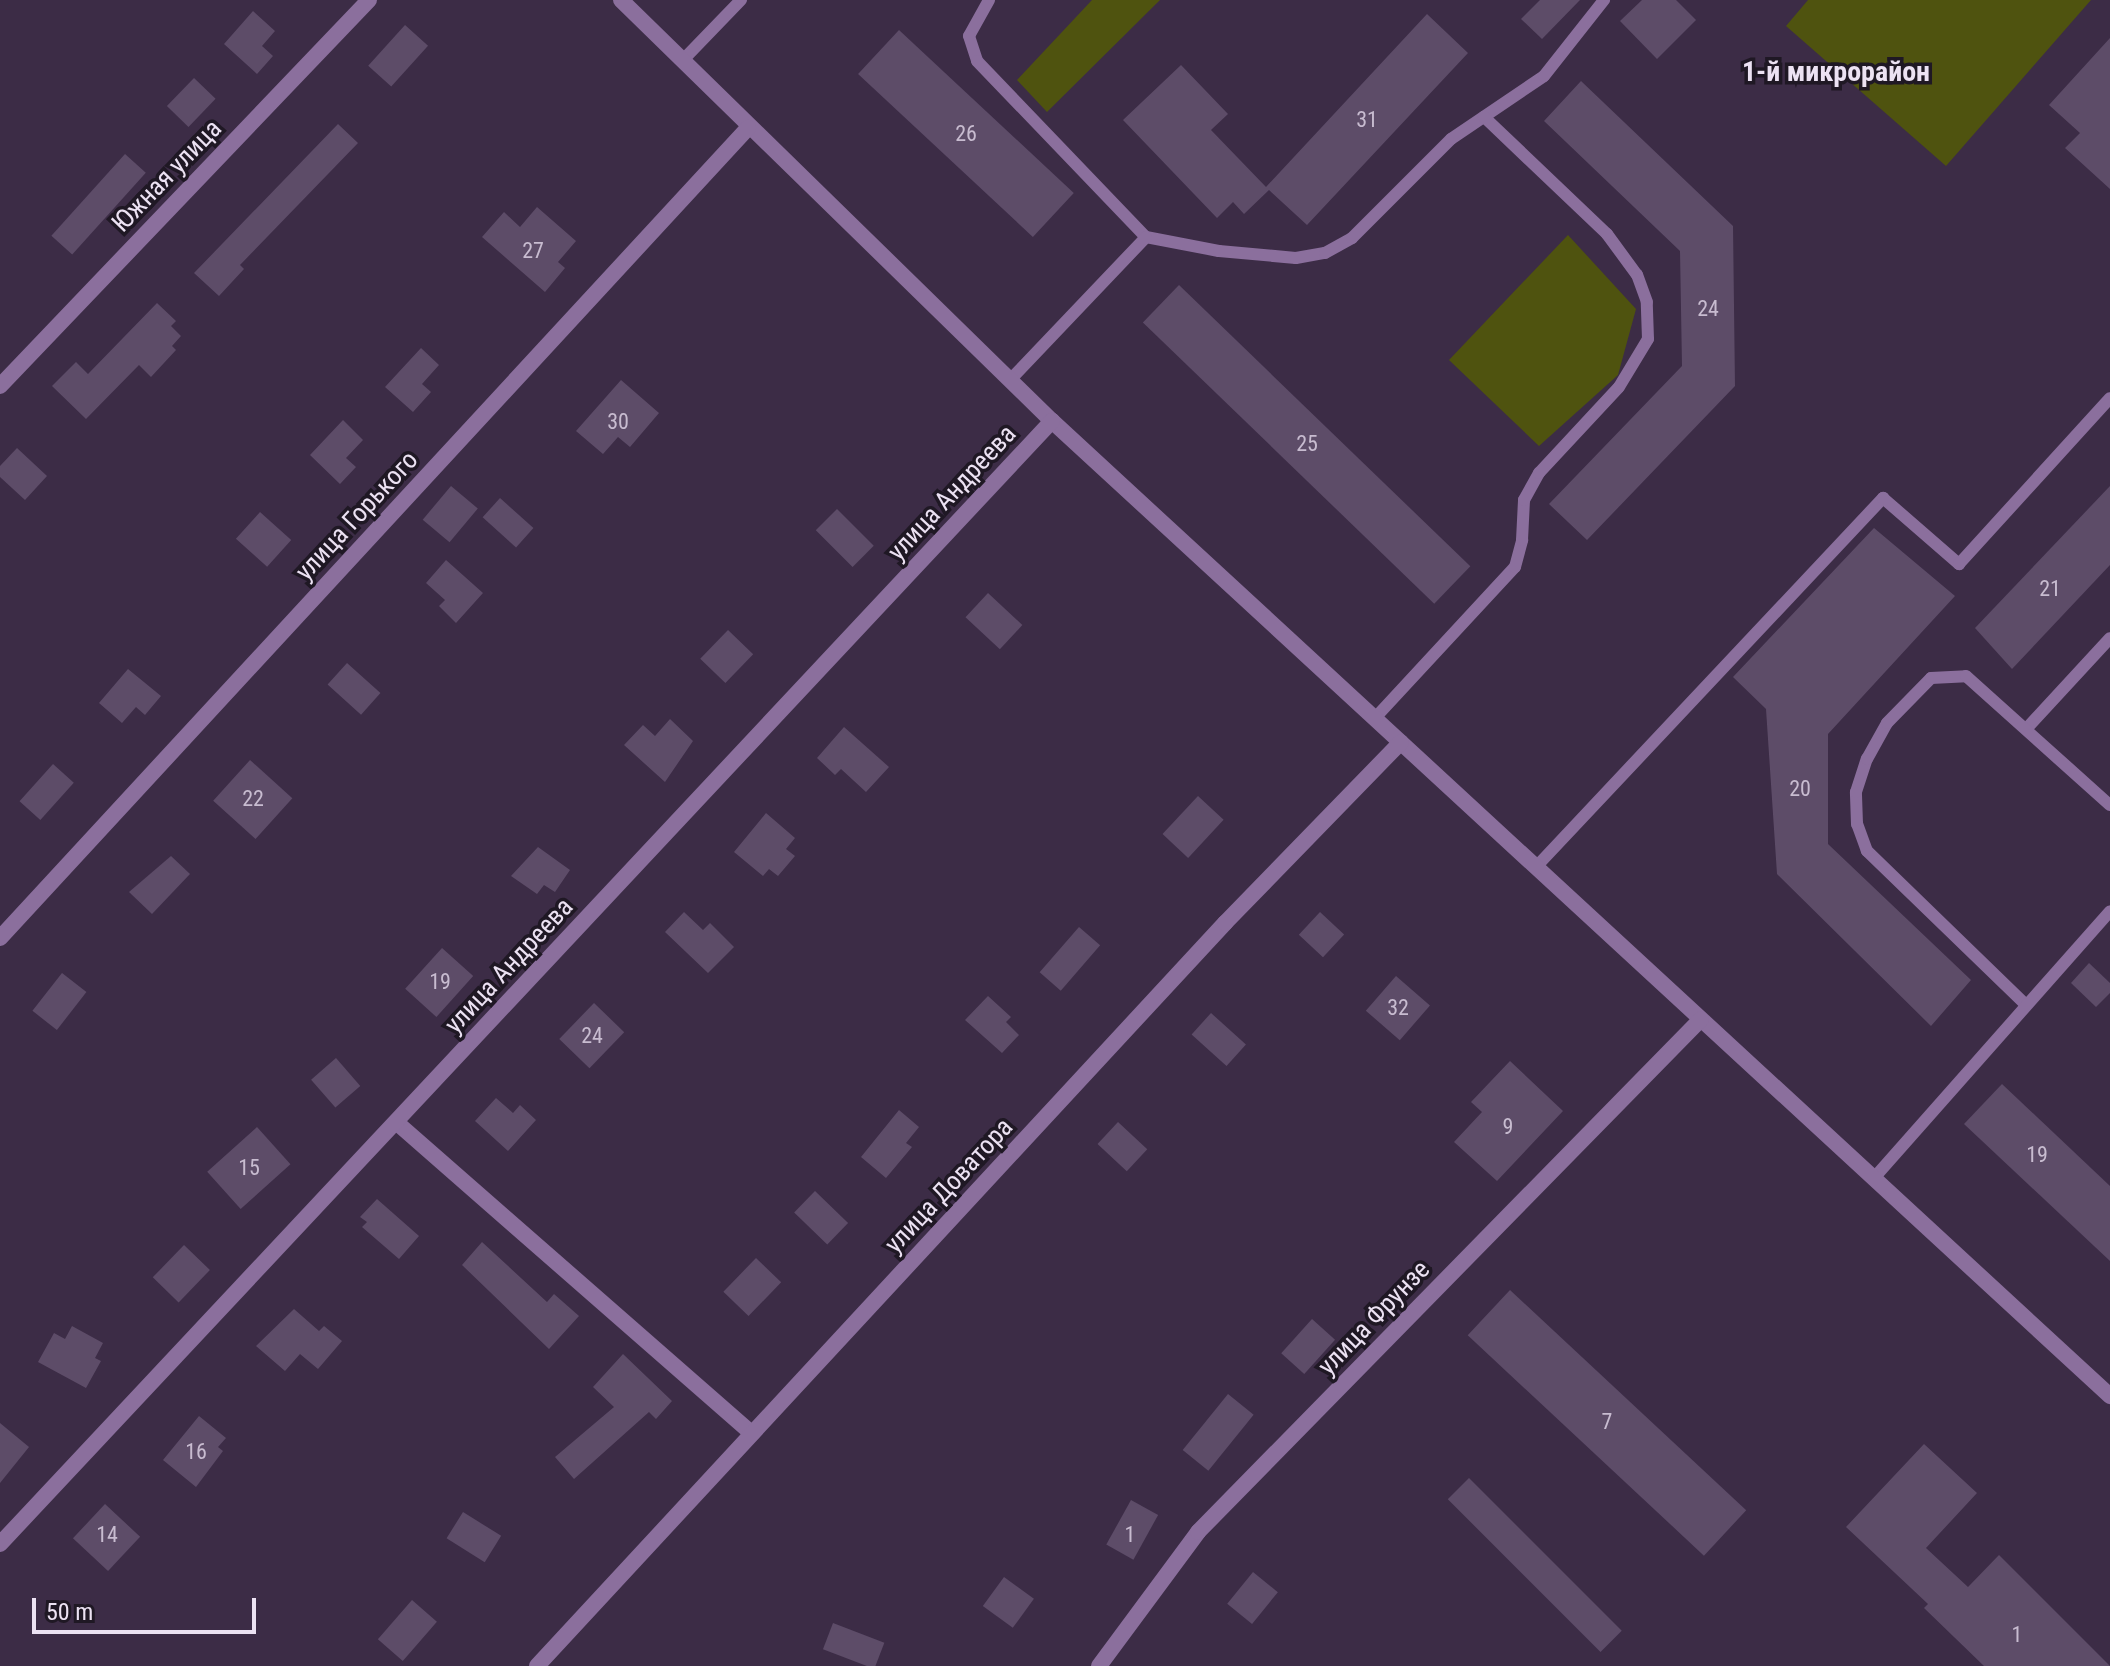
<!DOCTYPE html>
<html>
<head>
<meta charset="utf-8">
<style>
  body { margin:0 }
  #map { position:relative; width:2110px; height:1666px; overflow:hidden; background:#3c2c46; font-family:"Roboto Condensed",sans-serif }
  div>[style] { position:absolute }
  .green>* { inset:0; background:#4f530f }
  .building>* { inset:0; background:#5d4c68; transform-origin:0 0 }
  .lane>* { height:12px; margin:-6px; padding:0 6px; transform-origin:6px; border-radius:6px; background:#8b6f9d }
  .street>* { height:16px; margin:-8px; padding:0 8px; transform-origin:8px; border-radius:8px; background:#8b6f9d }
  span { translate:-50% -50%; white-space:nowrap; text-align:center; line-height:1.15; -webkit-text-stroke:7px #1f1824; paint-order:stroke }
  .number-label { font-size:22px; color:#c8bcd0 }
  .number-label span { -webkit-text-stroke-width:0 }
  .street-label { font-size:26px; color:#ece2f3 }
  .neighbourhood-label { font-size:28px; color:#ece2f3; font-weight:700 }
  .scale { position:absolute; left:32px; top:1598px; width:224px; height:36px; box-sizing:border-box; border:4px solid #ece2f3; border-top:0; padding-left:10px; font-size:24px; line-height:28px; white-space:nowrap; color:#ece2f3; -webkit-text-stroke:6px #1f1824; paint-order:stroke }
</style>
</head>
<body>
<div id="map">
  <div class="green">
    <i style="clip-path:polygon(1092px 0,1160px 0,1047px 112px,1017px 80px)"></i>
    <i style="clip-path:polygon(1808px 0,2091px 0,1946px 166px,1786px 26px)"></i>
    <i style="clip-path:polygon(1568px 235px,1636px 309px,1618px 375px,1539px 446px,1449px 360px)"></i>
  </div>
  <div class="building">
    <i style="clip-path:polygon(1540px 0,1580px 0,1542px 39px,1521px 19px)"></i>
    <i style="clip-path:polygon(1642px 0,1676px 0,1696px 20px,1657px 59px,1620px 21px)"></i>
    <i style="clip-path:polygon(253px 11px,275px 31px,262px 46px,273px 56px,257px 74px,224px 44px)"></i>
    <i style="clip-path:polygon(1427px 14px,1468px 53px,1307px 225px,1269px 190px,1244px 214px,1233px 202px,1217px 218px,1123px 120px,1181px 65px,1228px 114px,1211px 130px,1266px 187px)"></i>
    <i style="left:405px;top:25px;width:31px;height:55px;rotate:42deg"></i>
    <i style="left:899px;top:30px;width:239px;height:60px;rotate:43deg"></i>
    <i style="clip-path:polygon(2110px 38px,2110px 189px,2065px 148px,2080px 133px,2049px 105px)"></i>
    <i style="left:194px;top:78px;width:30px;height:39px;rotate:44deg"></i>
    <i style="clip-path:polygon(1581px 81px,1733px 226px,1735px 386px,1587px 540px,1549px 504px,1682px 366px,1680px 251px,1544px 121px)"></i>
    <i style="clip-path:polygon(338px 124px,358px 143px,240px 265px,244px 269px,219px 296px,194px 273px)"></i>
    <i style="left:125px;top:154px;width:28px;height:110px;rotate:42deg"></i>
    <i style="clip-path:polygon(537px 207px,576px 241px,558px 262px,565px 268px,545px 292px,482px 237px,504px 212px,520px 227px)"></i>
    <i style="left:1179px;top:285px;width:405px;height:52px;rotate:44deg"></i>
    <i style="clip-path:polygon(157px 303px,176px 321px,171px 326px,181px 336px,172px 346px,176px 350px,151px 377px,139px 365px,86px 419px,52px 386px,76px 362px,88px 374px)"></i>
    <i style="clip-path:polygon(421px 348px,439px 365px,422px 384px,431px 392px,413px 412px,385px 387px)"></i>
    <i style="clip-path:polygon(621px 380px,659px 413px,630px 447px,618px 437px,603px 454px,576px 431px)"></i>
    <i style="clip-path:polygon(343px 420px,363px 440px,346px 458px,356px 467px,340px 484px,310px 455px)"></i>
    <i style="clip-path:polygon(17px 448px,47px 476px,25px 500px,0 477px,0 466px)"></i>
    <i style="left:451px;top:486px;width:35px;height:44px;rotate:40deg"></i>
    <i style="clip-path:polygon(2110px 486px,2110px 565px,2012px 669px,1975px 628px)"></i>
    <i style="left:500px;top:498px;width:45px;height:26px;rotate:42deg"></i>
    <i style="left:837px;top:509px;width:52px;height:30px;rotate:45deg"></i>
    <i style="left:260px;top:512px;width:42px;height:36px;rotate:42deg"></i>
    <i style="clip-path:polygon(1874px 528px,1955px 596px,1828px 734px,1828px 844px,1971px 980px,1931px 1026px,1777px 874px,1766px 709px,1733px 677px)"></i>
    <i style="clip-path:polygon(446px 560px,483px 593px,456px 623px,439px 606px,445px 600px,426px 583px)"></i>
    <i style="left:988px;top:593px;width:47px;height:33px;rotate:43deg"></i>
    <i style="left:728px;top:630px;width:35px;height:40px;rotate:44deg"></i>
    <i style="left:347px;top:663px;width:45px;height:29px;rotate:42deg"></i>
    <i style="clip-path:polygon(128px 669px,161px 696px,145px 715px,136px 707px,122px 723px,99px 703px)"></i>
    <i style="clip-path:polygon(670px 719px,693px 741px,665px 782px,624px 745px,643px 725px,655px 736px)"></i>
    <i style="clip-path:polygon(844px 727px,889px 767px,866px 792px,841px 769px,835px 775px,817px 758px)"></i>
    <i style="left:250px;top:760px;width:57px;height:55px;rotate:42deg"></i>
    <i style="left:53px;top:764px;width:28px;height:50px;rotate:42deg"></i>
    <i style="left:1198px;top:796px;width:35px;height:52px;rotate:43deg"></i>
    <i style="clip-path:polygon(766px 813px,795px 838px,786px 849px,795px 856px,778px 876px,769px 869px,763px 876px,734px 852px)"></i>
    <i style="clip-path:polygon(538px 847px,570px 870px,555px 892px,544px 885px,537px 894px,511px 876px)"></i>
    <i style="clip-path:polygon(171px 856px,190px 874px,152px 914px,129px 892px)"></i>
    <i style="clip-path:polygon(684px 912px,703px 930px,710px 923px,734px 947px,708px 973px,665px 932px)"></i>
    <i style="left:1320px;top:912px;width:33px;height:31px;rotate:43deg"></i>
    <i style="left:1079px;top:927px;width:28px;height:60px;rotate:41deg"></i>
    <i style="left:442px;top:948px;width:42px;height:55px;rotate:42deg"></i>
    <i style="clip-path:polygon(2089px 963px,2110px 983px,2110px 993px,2096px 1007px,2071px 983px)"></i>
    <i style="left:62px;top:973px;width:31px;height:48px;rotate:38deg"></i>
    <i style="left:1396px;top:976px;width:45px;height:46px;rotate:41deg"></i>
    <i style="clip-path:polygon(988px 996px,1011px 1017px,1006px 1022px,1019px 1035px,1002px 1053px,965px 1020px)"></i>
    <i style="left:594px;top:1003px;width:42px;height:50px;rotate:44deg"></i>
    <i style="left:1211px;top:1013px;width:47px;height:29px;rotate:42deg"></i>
    <i style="left:336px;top:1058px;width:37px;height:33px;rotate:49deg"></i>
    <i style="clip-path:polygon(1510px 1061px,1563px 1111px,1497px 1181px,1454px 1142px,1482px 1112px,1471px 1102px)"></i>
    <i style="clip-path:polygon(2002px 1084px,2110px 1186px,2110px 1261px,1964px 1124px)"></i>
    <i style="clip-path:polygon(496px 1098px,513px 1113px,520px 1105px,536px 1120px,508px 1151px,475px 1121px)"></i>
    <i style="clip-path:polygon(899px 1110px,919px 1127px,906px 1143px,912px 1147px,886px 1178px,861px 1157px)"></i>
    <i style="left:1118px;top:1122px;width:40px;height:30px;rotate:43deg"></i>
    <i style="left:257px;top:1127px;width:50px;height:67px;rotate:48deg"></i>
    <i style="left:815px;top:1191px;width:46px;height:30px;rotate:44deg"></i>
    <i style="clip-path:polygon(377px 1199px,419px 1236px,399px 1259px,362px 1227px,367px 1222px,360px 1217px)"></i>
    <i style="clip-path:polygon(482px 1242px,547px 1302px,554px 1294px,579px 1316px,549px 1349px,462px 1265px)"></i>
    <i style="left:184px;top:1245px;width:36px;height:45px;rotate:44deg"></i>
    <i style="left:756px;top:1258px;width:35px;height:47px;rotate:44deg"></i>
    <i style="left:1510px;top:1290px;width:323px;height:62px;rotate:43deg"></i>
    <i style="clip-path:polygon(294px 1309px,319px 1331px,324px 1326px,342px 1341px,318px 1369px,300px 1354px,285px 1371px,256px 1346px)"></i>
    <i style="left:1312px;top:1319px;width:31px;height:46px;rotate:42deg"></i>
    <i style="clip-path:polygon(72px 1326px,103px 1343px,95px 1358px,101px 1361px,86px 1388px,38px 1362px,54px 1333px,65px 1339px)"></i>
    <i style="clip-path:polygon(623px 1354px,672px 1401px,656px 1419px,649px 1412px,574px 1479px,555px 1457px,614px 1407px,593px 1387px)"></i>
    <i style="left:1228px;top:1394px;width:33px;height:72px;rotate:39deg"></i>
    <i style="clip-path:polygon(199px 1416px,226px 1438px,218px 1447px,223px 1451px,196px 1487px,163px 1460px)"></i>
    <i style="clip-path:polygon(0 1423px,29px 1447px,0 1483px)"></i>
    <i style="clip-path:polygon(1924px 1444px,1977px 1493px,1926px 1548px,1968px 1587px,1999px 1555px,2110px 1666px,1984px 1666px,1924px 1608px,1928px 1604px,1846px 1527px)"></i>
    <i style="left:1469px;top:1478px;width:216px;height:30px;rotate:45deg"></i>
    <i style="left:1131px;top:1500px;width:31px;height:51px;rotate:29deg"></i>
    <i style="left:105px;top:1504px;width:48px;height:47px;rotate:43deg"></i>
    <i style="left:463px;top:1512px;width:45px;height:31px;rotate:32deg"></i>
    <i style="left:1253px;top:1572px;width:32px;height:41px;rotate:39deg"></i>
    <i style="left:1004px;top:1577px;width:37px;height:36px;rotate:36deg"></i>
    <i style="left:412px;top:1600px;width:33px;height:52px;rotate:41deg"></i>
    <i style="left:833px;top:1623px;width:55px;height:28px;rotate:21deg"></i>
  </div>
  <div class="lane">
    <i style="left:989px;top:0;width:41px;rotate:119.1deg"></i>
    <i style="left:969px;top:36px;width:26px;rotate:72deg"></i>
    <i style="left:977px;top:61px;width:244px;rotate:46.2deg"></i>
    <i style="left:1146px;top:237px;width:74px;rotate:10.9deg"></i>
    <i style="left:1219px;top:251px;width:77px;rotate:5.2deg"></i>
    <i style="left:1296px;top:258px;width:29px;rotate:-10deg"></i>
    <i style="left:1325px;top:253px;width:31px;rotate:-29deg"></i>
    <i style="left:1352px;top:238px;width:140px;rotate:-45deg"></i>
    <i style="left:1451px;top:139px;width:112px;rotate:-34.1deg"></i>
    <i style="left:1544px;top:76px;width:97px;rotate:-51.7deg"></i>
    <i style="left:682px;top:61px;width:85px;rotate:-46deg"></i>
    <i style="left:1010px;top:380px;width:197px;rotate:-46.4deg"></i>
    <i style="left:1375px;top:718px;width:206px;rotate:-47.2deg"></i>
    <i style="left:1515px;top:567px;width:28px;rotate:-75deg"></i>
    <i style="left:1522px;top:540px;width:40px;rotate:-87.1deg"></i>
    <i style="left:1524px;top:500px;width:31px;rotate:-61deg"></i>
    <i style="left:1539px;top:473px;width:117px;rotate:-47.1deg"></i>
    <i style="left:1619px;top:387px;width:56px;rotate:-58.9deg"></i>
    <i style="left:1648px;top:339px;width:37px;rotate:-92deg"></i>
    <i style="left:1647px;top:302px;width:29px;rotate:-110deg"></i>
    <i style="left:1637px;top:275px;width:51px;rotate:-126.2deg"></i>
    <i style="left:1607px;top:234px;width:170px;rotate:-136.4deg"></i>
    <i style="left:2027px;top:728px;width:122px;rotate:-47.3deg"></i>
    <i style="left:1536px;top:867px;width:507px;rotate:-46.76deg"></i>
    <i style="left:1883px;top:498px;width:101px;rotate:41deg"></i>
    <i style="left:1959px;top:564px;width:224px;rotate:-47.7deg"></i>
    <i style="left:2024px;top:1003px;width:219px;rotate:-135.9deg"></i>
    <i style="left:1867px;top:851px;width:29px;rotate:-110deg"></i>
    <i style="left:1857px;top:824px;width:32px;rotate:-92deg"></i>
    <i style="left:1856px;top:792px;width:35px;rotate:-72deg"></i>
    <i style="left:1867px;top:759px;width:41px;rotate:-60.9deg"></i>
    <i style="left:1887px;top:723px;width:63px;rotate:-45.6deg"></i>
    <i style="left:1931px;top:678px;width:35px;rotate:-3deg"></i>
    <i style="left:1966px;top:676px;width:193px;rotate:41.9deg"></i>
    <i style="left:1874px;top:1178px;width:356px;rotate:-48.5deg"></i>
  </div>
  <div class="street">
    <i style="left:621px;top:0;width:602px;rotate:44.33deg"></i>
    <i style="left:1052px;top:421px;width:1439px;rotate:42.66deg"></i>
    <i style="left:0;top:386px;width:534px;rotate:-46.29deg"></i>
    <i style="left:0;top:938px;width:1103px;rotate:-47.28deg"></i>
    <i style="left:396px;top:1122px;width:473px;rotate:41.2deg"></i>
    <i style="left:0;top:1544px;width:1539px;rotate:-46.87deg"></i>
    <i style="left:537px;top:1666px;width:1013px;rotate:-47.2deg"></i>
    <i style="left:1225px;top:923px;width:252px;rotate:-45.8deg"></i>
    <i style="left:1099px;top:1666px;width:167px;rotate:-53.5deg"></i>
    <i style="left:1198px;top:1532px;width:718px;rotate:-45.56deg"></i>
  </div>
  <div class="number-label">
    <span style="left:1367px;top:120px">31</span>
    <span style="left:966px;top:134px">26</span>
    <span style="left:533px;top:251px">27</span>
    <span style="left:1708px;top:309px">24</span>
    <span style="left:618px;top:422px">30</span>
    <span style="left:1307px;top:444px">25</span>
    <span style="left:2050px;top:589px">21</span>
    <span style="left:1800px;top:789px">20</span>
    <span style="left:253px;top:799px">22</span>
    <span style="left:440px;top:982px">19</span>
    <span style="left:1398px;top:1008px">32</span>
    <span style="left:592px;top:1036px">24</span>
    <span style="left:1508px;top:1127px">9</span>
    <span style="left:2037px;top:1155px">19</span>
    <span style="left:249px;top:1168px">15</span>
    <span style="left:1607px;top:1422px">7</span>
    <span style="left:196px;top:1452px">16</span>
    <span style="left:107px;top:1535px">14</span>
    <span style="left:1130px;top:1535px">1</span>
    <span style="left:2017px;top:1635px">1</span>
  </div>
  <div class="street-label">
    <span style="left:167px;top:176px;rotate:-46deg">Южная улица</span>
    <span style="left:952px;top:493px;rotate:-47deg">улица Андреева</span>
    <span style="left:357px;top:516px;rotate:-47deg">улица Горького</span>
    <span style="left:509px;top:966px;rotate:-47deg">улица Андреева</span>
    <span style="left:949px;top:1186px;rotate:-47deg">улица Доватора</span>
    <span style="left:1374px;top:1318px;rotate:-46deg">улица Фрунзе</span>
  </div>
  <div class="neighbourhood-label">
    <span style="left:1836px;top:72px">1-й микрорайон</span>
  </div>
  <div class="scale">50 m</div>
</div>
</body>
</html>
